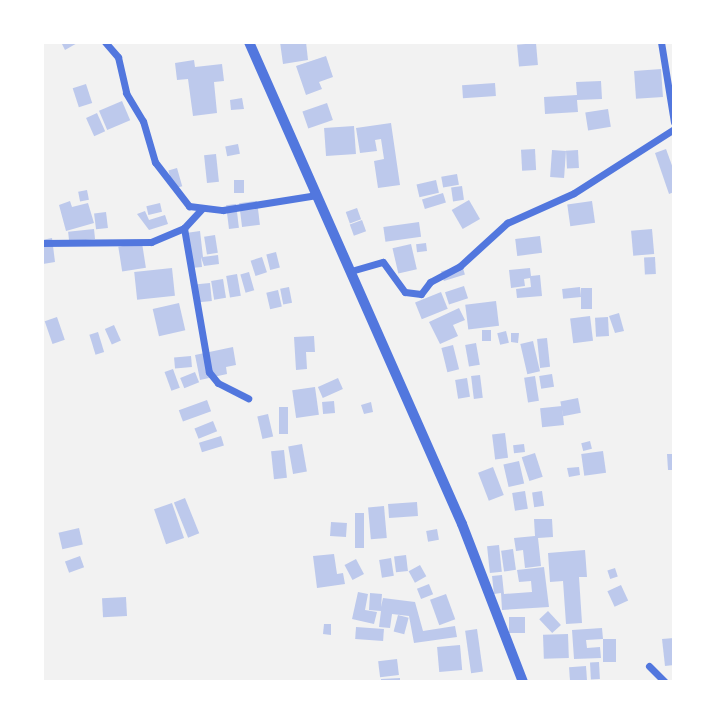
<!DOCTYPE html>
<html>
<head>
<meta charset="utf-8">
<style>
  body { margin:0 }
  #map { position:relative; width:716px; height:724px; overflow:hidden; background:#f2f2f2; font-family:"Roboto Condensed",sans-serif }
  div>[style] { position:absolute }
  .building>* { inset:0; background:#bdc9ec; transform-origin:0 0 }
  .minor>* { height:7px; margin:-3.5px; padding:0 3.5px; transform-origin:3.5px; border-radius:3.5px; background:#5277de }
  .tertiary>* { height:10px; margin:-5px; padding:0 5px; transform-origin:5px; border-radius:5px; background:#5277de }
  span { translate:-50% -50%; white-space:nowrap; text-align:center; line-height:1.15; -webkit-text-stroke:5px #fff; paint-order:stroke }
  .frame { position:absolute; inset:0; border:44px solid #fff; pointer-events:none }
</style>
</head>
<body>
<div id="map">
  <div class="building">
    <i style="clip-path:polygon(61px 42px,79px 42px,65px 50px)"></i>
    <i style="clip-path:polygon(280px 42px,306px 42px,308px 60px,283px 64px)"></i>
    <i style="left:536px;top:43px;width:22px;height:19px;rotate:85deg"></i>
    <i style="clip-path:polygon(326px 56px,333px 77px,319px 82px,322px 89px,306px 95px,296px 66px)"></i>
    <i style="clip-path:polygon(194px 60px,195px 67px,222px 64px,224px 81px,214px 82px,217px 113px,193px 116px,188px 79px,177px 80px,175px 63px)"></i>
    <i style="left:661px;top:69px;width:28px;height:27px;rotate:86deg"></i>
    <i style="clip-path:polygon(601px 81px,602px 99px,577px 100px,578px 112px,545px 114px,544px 97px,577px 95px,576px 82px)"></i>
    <i style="left:495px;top:83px;width:13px;height:33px;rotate:86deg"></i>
    <i style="left:86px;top:84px;width:20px;height:14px;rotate:72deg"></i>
    <i style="clip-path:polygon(242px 98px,244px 109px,231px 110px,230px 100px)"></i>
    <i style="left:122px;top:101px;width:21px;height:25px;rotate:67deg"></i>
    <i style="left:327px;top:103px;width:18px;height:26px;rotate:71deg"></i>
    <i style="left:608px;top:109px;width:18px;height:23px;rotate:81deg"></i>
    <i style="left:97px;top:113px;width:20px;height:12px;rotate:66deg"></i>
    <i style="clip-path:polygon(391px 123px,400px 185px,378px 188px,374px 161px,384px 159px,381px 139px,375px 140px,377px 151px,360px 153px,356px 128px)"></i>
    <i style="left:354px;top:126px;width:28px;height:30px;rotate:86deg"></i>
    <i style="left:238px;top:144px;width:10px;height:13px;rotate:79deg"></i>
    <i style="left:535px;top:149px;width:21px;height:14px;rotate:87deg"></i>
    <i style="clip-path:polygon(666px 149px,674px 171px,674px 192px,669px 194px,655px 153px)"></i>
    <i style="left:552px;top:150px;width:14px;height:27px;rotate:4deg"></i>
    <i style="left:578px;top:150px;width:18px;height:12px;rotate:87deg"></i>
    <i style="left:216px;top:154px;width:28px;height:12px;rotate:84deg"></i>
    <i style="left:177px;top:168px;width:19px;height:9px;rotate:74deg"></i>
    <i style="left:457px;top:174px;width:11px;height:16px;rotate:80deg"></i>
    <i style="left:234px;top:180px;width:10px;height:13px"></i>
    <i style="left:436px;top:180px;width:13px;height:20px;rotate:77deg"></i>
    <i style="left:462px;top:186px;width:14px;height:11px;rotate:82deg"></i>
    <i style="left:87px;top:190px;width:10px;height:9px;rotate:79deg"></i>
    <i style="left:443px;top:193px;width:10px;height:22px;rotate:73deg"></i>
    <i style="left:469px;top:200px;width:22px;height:20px;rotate:60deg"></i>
    <i style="clip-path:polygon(70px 201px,72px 207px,88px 203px,94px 223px,66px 231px,59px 205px)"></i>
    <i style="left:257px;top:201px;width:24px;height:18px;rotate:83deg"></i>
    <i style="left:592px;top:201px;width:22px;height:25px;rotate:82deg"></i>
    <i style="left:160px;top:203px;width:9px;height:14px;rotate:77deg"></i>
    <i style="left:236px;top:204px;width:24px;height:10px;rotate:83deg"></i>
    <i style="left:357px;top:208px;width:12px;height:12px;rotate:70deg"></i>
    <i style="clip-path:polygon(145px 211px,149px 220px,165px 215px,168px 224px,149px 230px,137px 214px)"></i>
    <i style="left:106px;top:212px;width:16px;height:12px;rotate:83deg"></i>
    <i style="left:362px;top:220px;width:12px;height:13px;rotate:70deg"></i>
    <i style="left:419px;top:222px;width:15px;height:36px;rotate:82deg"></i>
    <i style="left:94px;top:229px;width:10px;height:26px;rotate:84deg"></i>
    <i style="left:652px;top:229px;width:25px;height:21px;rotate:85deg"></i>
    <i style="clip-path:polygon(200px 231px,203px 257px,218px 255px,219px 264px,204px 266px,201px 257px,202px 267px,191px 268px,186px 233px)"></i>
    <i style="left:215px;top:235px;width:18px;height:11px;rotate:81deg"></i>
    <i style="left:540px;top:236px;width:17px;height:25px;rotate:83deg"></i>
    <i style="clip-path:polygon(52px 238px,55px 262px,43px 264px,42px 240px)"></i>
    <i style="left:142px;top:243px;width:25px;height:24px;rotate:81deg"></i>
    <i style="left:426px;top:243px;width:8px;height:10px;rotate:83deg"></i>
    <i style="left:411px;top:244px;width:26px;height:19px;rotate:77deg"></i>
    <i style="left:276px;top:252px;width:16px;height:10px;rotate:76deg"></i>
    <i style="left:262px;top:257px;width:16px;height:12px;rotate:72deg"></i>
    <i style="left:655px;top:257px;width:17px;height:11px;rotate:87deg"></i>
    <i style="left:462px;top:265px;width:10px;height:22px;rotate:73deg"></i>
    <i style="left:172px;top:268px;width:28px;height:38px;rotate:84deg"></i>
    <i style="clip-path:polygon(530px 268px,531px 276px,540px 275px,542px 296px,517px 298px,516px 289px,531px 287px,530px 278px,524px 279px,525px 286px,511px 288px,509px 270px)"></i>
    <i style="left:249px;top:272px;width:19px;height:9px;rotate:74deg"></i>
    <i style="left:237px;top:274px;width:22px;height:11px;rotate:80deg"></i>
    <i style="left:223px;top:279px;width:19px;height:12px;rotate:81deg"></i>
    <i style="left:210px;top:283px;width:18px;height:13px;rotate:84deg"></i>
    <i style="left:464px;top:286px;width:13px;height:20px;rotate:72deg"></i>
    <i style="left:289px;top:287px;width:16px;height:9px;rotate:79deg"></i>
    <i style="left:580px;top:287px;width:10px;height:18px;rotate:84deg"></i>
    <i style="left:581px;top:288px;width:11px;height:21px"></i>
    <i style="left:278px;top:290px;width:17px;height:12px;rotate:77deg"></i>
    <i style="left:441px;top:292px;width:18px;height:28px;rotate:68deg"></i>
    <i style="left:496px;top:301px;width:25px;height:31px;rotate:83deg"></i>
    <i style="left:179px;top:303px;width:28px;height:27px;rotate:77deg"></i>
    <i style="clip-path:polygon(459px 308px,465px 320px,453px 325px,458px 336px,440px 344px,429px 322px)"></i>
    <i style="clip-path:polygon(619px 313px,624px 331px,615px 333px,609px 316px)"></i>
    <i style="left:590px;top:316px;width:25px;height:20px;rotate:83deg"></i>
    <i style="left:57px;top:317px;width:24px;height:13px;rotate:71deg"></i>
    <i style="left:608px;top:317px;width:19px;height:13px;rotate:87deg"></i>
    <i style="left:114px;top:325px;width:17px;height:10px;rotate:66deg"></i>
    <i style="left:482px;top:330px;width:9px;height:11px"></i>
    <i style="left:506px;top:331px;width:12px;height:9px;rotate:76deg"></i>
    <i style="left:98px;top:332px;width:21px;height:9px;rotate:73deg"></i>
    <i style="clip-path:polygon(511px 333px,519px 333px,518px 343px,511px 342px)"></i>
    <i style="clip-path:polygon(314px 336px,315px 352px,306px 352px,307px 369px,296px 370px,294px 337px)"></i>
    <i style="left:547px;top:338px;width:29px;height:10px;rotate:84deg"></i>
    <i style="left:533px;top:341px;width:31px;height:13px;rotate:77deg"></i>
    <i style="left:476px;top:343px;width:22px;height:11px;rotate:80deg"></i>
    <i style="left:453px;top:345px;width:25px;height:12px;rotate:76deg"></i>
    <i style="clip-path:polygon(233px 347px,236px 365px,226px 367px,227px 374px,200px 380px,195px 355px)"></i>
    <i style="left:191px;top:356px;width:11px;height:17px;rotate:85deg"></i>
    <i style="left:173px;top:369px;width:20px;height:9px;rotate:70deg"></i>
    <i style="left:195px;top:372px;width:11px;height:16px;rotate:68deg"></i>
    <i style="left:552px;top:374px;width:13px;height:13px;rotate:81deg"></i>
    <i style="left:480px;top:375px;width:23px;height:9px;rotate:83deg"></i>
    <i style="left:535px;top:376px;width:25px;height:11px;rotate:81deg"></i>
    <i style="left:338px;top:378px;width:12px;height:22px;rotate:66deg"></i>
    <i style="left:467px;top:378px;width:19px;height:12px;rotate:81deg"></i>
    <i style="left:315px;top:387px;width:28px;height:23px;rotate:82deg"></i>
    <i style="left:578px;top:398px;width:15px;height:18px;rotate:79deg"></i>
    <i style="left:207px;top:400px;width:12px;height:30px;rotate:70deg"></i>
    <i style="left:334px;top:401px;width:12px;height:12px;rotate:85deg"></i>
    <i style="clip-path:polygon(371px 402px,373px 412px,364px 414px,361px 405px)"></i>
    <i style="left:562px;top:406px;width:19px;height:22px;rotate:84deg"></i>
    <i style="left:279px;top:407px;width:9px;height:27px"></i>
    <i style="left:268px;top:414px;width:23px;height:11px;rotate:77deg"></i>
    <i style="left:213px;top:421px;width:11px;height:20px;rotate:68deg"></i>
    <i style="left:505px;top:433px;width:25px;height:13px;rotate:83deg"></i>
    <i style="left:221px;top:436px;width:10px;height:23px;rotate:73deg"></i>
    <i style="left:590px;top:441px;width:8px;height:9px;rotate:76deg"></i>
    <i style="left:302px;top:444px;width:28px;height:14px;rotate:80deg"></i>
    <i style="left:524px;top:444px;width:8px;height:11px;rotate:83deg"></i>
    <i style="left:284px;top:450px;width:28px;height:13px;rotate:84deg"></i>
    <i style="left:603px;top:451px;width:22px;height:22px;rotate:82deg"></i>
    <i style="left:535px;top:453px;width:25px;height:14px;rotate:72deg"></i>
    <i style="clip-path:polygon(667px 454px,674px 454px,674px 470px,668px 470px)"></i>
    <i style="left:519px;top:461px;width:23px;height:16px;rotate:77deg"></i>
    <i style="left:493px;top:467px;width:30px;height:16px;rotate:69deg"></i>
    <i style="clip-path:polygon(579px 467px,580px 475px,569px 477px,567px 468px)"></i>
    <i style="left:525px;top:491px;width:18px;height:13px;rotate:81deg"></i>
    <i style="left:542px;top:491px;width:15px;height:10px;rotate:82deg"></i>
    <i style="left:185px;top:498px;width:38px;height:12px;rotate:68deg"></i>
    <i style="left:417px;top:502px;width:14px;height:29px;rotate:86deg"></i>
    <i style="left:172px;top:503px;width:37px;height:19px;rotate:71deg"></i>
    <i style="left:384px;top:506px;width:32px;height:16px;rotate:85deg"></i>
    <i style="left:355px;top:513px;width:9px;height:35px"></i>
    <i style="clip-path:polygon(534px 519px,552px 519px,553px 537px,538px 538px,541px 566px,525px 568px,523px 550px,516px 551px,514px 538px,535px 536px)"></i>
    <i style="left:331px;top:522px;width:16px;height:14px;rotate:4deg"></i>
    <i style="left:79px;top:528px;width:17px;height:21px;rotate:77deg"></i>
    <i style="left:437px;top:529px;width:11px;height:11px;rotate:80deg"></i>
    <i style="left:499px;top:545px;width:27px;height:12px;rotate:84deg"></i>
    <i style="left:513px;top:549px;width:21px;height:12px;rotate:82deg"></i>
    <i style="clip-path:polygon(585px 550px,587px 577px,579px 577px,582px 623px,566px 624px,563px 581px,550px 582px,548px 553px)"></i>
    <i style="clip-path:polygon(334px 554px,337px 574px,343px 573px,345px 584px,317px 588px,313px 556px)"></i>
    <i style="left:406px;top:555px;width:16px;height:12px;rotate:83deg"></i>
    <i style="left:80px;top:556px;width:12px;height:16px;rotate:70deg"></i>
    <i style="left:391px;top:558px;width:18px;height:12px;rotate:81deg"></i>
    <i style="left:356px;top:559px;width:17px;height:13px;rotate:62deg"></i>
    <i style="left:420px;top:565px;width:13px;height:13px;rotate:61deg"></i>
    <i style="clip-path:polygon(544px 567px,549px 607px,502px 610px,501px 593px,494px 594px,492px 576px,502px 575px,504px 594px,532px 592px,531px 581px,519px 582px,517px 570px)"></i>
    <i style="left:615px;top:568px;width:9px;height:8px;rotate:72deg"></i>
    <i style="left:429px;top:584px;width:11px;height:13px;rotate:68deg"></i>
    <i style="left:621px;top:585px;width:17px;height:15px;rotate:65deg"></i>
    <i style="clip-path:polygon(358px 592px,368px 594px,365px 610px,377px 612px,374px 624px,352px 619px)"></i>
    <i style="clip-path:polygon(370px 593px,382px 594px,381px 607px,383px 598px,415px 602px,423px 631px,455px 626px,457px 637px,414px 643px,409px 616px,392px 614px,390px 628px,379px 627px,381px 611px,369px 610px)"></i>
    <i style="left:446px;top:594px;width:27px;height:17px;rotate:70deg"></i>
    <i style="left:126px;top:597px;width:19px;height:24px;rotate:87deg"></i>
    <i style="left:548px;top:611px;width:19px;height:12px;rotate:47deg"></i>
    <i style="left:398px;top:615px;width:11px;height:17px;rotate:15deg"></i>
    <i style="left:509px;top:617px;width:16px;height:16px"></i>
    <i style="clip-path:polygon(324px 624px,331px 624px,331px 635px,323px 634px)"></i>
    <i style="left:356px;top:627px;width:28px;height:12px;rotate:4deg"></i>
    <i style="clip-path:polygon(602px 628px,603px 639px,586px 640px,587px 648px,600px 647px,601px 658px,574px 659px,572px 630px)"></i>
    <i style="left:477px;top:629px;width:43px;height:12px;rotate:82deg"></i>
    <i style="left:568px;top:634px;width:24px;height:25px;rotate:88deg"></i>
    <i style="clip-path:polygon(674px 638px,674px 665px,665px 666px,662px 639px)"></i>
    <i style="left:603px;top:639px;width:13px;height:23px"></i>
    <i style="left:460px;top:645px;width:25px;height:23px;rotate:85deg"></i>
    <i style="left:397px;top:659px;width:16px;height:19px;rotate:83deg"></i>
    <i style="left:599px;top:662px;width:17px;height:9px;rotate:87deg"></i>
    <i style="left:586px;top:666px;width:16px;height:17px;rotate:86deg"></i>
    <i style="clip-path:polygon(400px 678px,400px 682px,381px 682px,381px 679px)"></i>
  </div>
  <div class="minor">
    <i style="left:105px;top:42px;width:20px;rotate:49deg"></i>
    <i style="left:118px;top:57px;width:37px;rotate:77deg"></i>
    <i style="left:126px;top:93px;width:33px;rotate:59deg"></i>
    <i style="left:143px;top:121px;width:43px;rotate:73.7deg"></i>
    <i style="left:155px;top:162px;width:56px;rotate:52.3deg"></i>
    <i style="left:189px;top:206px;width:34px;rotate:7deg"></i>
    <i style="left:223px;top:210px;width:95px;rotate:-9.1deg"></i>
    <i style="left:661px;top:42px;width:81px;rotate:80.8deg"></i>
    <i style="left:184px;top:228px;width:146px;rotate:80.2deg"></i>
    <i style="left:209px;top:372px;width:14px;rotate:51deg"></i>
    <i style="left:218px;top:383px;width:34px;rotate:27deg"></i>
    <i style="left:42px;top:243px;width:109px;rotate:-0.5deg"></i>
    <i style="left:151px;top:242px;width:36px;rotate:-23deg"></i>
    <i style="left:184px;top:228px;width:25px;rotate:-47deg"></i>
    <i style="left:351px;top:271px;width:33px;rotate:-16deg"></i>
    <i style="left:383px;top:262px;width:37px;rotate:54deg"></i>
    <i style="left:405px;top:292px;width:16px;rotate:7deg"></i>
    <i style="left:421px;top:294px;width:15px;rotate:-53deg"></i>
    <i style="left:430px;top:282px;width:34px;rotate:-28deg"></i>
    <i style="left:460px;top:266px;width:64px;rotate:-42.5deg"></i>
    <i style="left:507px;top:223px;width:73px;rotate:-24.1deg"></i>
    <i style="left:574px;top:193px;width:119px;rotate:-32.6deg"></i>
    <i style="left:649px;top:666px;width:23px;rotate:45deg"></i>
  </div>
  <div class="tertiary">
    <i style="left:249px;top:42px;width:527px;rotate:66.16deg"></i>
    <i style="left:462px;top:524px;width:169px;rotate:68.9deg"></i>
  </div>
  <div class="frame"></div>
</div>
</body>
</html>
